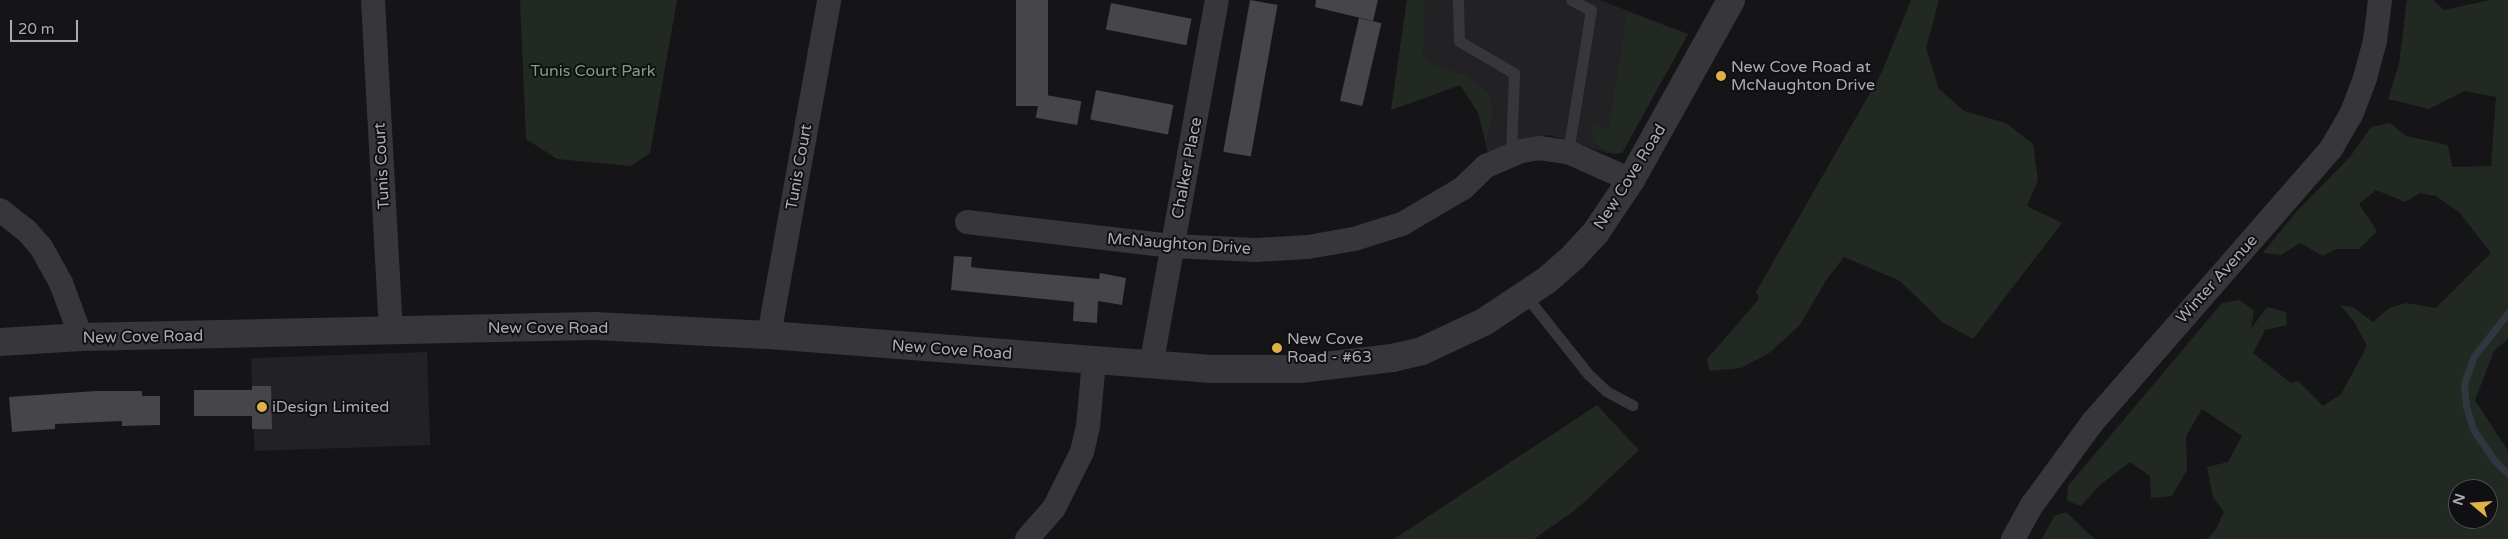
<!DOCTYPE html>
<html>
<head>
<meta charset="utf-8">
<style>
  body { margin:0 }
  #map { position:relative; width:2508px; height:539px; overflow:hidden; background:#151517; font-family:"Varela Round",sans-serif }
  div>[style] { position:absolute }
  .built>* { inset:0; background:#222124; transform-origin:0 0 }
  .green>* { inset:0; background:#222923 }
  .stream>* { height:7px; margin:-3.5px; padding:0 3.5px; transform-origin:3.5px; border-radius:3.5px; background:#30373e }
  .building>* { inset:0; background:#45454a; transform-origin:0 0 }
  .service>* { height:11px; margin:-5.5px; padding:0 5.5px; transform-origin:5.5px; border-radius:5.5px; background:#37373b }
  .minor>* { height:24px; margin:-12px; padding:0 12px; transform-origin:12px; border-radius:12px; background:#37373b }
  .tertiary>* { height:28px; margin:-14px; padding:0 14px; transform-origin:14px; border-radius:14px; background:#37373b }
  .dots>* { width:14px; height:14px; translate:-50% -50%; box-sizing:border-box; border:2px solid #101012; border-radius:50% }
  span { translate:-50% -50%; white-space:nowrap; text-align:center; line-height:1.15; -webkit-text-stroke:4px #101012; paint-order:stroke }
  .poi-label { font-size:16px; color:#a9acb6 }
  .left { translate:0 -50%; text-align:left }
  .park-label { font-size:16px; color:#829f84 }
  .street-label { font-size:16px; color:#a9acb6 }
  .north { position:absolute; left:2448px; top:479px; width:50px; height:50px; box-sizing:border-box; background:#101012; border:1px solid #4d4e54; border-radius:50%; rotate:288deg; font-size:14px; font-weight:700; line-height:20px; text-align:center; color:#a9acb6 }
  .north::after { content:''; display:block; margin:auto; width:18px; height:22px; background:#dfb146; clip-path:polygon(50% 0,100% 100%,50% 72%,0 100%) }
  .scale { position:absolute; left:10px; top:20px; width:68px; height:22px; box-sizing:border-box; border:2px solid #a9acb6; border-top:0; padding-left:6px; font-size:15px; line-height:18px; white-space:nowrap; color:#a9acb6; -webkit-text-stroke:4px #101012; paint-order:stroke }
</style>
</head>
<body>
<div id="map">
  <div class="built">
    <i style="clip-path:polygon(1407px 0,1600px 0,1688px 34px,1622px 153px,1607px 153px,1549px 135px,1529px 138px,1488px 154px,1478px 112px,1460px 85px,1391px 110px)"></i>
    <i style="left:427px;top:352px;width:93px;height:176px;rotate:88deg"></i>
  </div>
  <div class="green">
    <i style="clip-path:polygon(520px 0,677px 0,650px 153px,631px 166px,557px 159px,526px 139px)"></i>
    <i style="clip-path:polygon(1407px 0,1425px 0,1423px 58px,1427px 62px,1467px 76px,1489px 93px,1493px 109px,1486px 144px,1478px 112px,1460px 85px,1391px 110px)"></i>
    <i style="clip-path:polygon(1911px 0,1939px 0,1926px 48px,1939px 89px,1964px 111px,2006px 123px,2033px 144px,2038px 180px,2027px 206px,2062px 223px,1973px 339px,1942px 322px,1900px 281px,1844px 257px,1827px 279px,1799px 326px,1769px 353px,1741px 368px,1709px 371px,1707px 359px,1759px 299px,1756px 292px,1881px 74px)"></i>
    <i style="clip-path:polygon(evenodd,2407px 0,2433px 0,2444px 10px,2490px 0,2508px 0,2508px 339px,2494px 351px,2475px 400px,2508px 451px,2508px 539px,2207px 539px,2215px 531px,2224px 512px,2213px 497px,2207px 467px,2228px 462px,2242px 436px,2202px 409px,2186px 436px,2187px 470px,2172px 496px,2151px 498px,2150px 476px,2130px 462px,2100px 485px,2081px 506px,2067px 501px,2068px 486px,2222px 303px,2240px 300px,2254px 311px,2251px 329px,2267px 307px,2286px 312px,2287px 325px,2265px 330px,2253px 353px,2291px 383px,2298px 381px,2323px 406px,2341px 394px,2367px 346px,2355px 323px,2340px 305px,2353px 307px,2373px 322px,2389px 308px,2406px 303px,2436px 308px,2491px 253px,2459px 212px,2436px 196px,2420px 193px,2405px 202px,2376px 190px,2359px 204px,2377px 231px,2359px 249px,2336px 249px,2323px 256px,2300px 243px,2281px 255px,2263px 253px,2297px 211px,2350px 157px,2371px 127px,2390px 123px,2406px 136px,2448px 145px,2452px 167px,2491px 166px,2496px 97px,2465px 91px,2429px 109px,2388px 99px,2399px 64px,2407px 0,2458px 489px,2488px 489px,2488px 519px,2458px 519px,2458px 489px)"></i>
    <i style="clip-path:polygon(1627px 12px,1688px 34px,1622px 153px,1613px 154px,1597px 145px,1590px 126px,1609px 128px)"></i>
    <i style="clip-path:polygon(1597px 405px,1639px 450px,1578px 508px,1534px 539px,1394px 539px)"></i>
    <i style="clip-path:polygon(2066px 512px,2089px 534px,2095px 539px,2042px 539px,2054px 516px)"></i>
  </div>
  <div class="stream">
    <i style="left:2508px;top:313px;width:55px;rotate:128.3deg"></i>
    <i style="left:2474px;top:356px;width:30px;rotate:110deg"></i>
    <i style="left:2464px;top:384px;width:22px;rotate:85deg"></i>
    <i style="left:2466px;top:406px;width:24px;rotate:73deg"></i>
    <i style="left:2473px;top:429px;width:36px;rotate:56deg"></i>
    <i style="left:2493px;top:459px;width:21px;rotate:45deg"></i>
  </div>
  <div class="building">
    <i style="left:1016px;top:0;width:32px;height:106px"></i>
    <i style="left:1250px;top:0;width:28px;height:154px;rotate:10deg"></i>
    <i style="clip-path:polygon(1316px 0,1378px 0,1373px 21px,1315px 7px)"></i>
    <i style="left:1111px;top:3px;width:82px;height:27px;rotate:11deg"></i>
    <i style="left:1359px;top:18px;width:23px;height:85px;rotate:13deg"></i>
    <i style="left:1096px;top:90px;width:79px;height:30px;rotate:11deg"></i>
    <i style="left:1040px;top:94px;width:42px;height:24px;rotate:10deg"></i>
    <i style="clip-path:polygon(954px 256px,972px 257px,971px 267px,978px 268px,1099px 279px,1100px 273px,1126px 278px,1122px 305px,1098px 301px,1097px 323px,1073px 321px,1074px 302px,951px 290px)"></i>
    <i style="clip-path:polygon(252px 386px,271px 386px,272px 429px,252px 429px,252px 416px,194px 416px,194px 390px,252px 390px)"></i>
    <i style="clip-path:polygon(96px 391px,142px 391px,142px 396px,160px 396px,160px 425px,122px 426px,122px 421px,55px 424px,55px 429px,12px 432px,9px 397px)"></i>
  </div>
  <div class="service">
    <i style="left:1458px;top:0;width:41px;rotate:88.6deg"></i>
    <i style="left:1459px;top:41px;width:64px;rotate:30.2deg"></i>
    <i style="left:1514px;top:73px;width:81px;rotate:92.1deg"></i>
    <i style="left:1568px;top:152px;width:144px;rotate:-80.8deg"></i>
    <i style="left:1591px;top:10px;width:22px;rotate:-153deg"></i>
    <i style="left:1526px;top:296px;width:100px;rotate:51.5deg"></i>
    <i style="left:1588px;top:374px;width:25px;rotate:43deg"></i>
    <i style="left:1606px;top:391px;width:30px;rotate:28deg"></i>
  </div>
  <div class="minor">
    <i style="left:373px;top:0;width:331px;rotate:86.9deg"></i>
    <i style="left:0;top:210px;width:34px;rotate:38deg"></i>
    <i style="left:27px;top:231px;width:21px;rotate:49deg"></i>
    <i style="left:41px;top:247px;width:41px;rotate:60.9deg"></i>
    <i style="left:61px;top:283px;width:58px;rotate:69.7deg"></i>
    <i style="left:967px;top:222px;width:206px;rotate:6.7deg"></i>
    <i style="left:1172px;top:246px;width:84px;rotate:2.7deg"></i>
    <i style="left:1256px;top:250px;width:52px;rotate:-3.3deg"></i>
    <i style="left:1308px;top:247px;width:47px;rotate:-9.9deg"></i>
    <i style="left:1354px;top:239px;width:50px;rotate:-17.4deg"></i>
    <i style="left:1402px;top:224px;width:71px;rotate:-30.5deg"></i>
    <i style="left:1463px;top:188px;width:32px;rotate:-44deg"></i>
    <i style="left:1486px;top:166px;width:38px;rotate:-23deg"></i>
    <i style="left:1521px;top:151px;width:18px;rotate:-9deg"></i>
    <i style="left:1539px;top:148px;width:29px;rotate:8deg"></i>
    <i style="left:1568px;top:152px;width:69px;rotate:24deg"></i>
    <i style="left:769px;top:335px;width:340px;rotate:-79.8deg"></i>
    <i style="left:1151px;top:366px;width:372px;rotate:-79.8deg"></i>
    <i style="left:1027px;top:539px;width:41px;rotate:-48.9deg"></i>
    <i style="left:1054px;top:508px;width:63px;rotate:-63.4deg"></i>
    <i style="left:1082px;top:452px;width:27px;rotate:-77deg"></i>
    <i style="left:1088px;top:426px;width:65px;rotate:-84.7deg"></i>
    <i style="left:2013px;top:539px;width:39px;rotate:-61deg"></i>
    <i style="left:2032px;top:505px;width:102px;rotate:-53.8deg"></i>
    <i style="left:2092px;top:423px;width:364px;rotate:-48.9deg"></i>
    <i style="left:2331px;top:149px;width:39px;rotate:-60deg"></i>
    <i style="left:2351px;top:115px;width:40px;rotate:-69deg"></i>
    <i style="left:2365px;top:78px;width:38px;rotate:-75deg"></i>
    <i style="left:2375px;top:41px;width:41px;rotate:-83deg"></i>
  </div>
  <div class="tertiary">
    <i style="left:0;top:342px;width:81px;rotate:-3.5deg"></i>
    <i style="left:81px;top:337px;width:514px;rotate:-1.23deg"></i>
    <i style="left:595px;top:326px;width:174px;rotate:3deg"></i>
    <i style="left:769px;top:335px;width:441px;rotate:4.4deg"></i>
    <i style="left:1209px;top:369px;width:91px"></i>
    <i style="left:1300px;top:369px;width:93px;rotate:-6.8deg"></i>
    <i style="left:1392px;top:358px;width:31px;rotate:-13deg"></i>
    <i style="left:1422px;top:351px;width:68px;rotate:-25.1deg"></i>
    <i style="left:1484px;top:322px;width:76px;rotate:-33.7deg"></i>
    <i style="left:1547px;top:280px;width:35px;rotate:-41deg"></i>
    <i style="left:1573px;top:257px;width:34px;rotate:-47deg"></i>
    <i style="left:1596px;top:232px;width:63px;rotate:-56.1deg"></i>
    <i style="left:1631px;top:180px;width:206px;rotate:-60.9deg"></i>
  </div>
  <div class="dots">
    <i style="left:1721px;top:76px;background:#dfb146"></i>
    <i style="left:1277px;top:348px;background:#dfb146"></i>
    <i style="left:262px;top:407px;background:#dfb146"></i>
  </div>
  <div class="poi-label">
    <span class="left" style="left:1731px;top:76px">New Cove Road at<br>McNaughton Drive</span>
    <span class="left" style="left:1287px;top:348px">New Cove<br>Road - #63</span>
    <span class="left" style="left:272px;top:407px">iDesign Limited</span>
  </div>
  <div class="park-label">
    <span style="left:593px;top:71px">Tunis Court Park</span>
  </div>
  <div class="street-label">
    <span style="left:382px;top:166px;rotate:-93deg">Tunis Court</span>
    <span style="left:799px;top:167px;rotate:-80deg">Tunis Court</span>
    <span style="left:1187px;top:168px;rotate:-79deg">Chalker Place</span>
    <span style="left:1630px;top:177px;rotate:-58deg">New Cove Road</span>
    <span style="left:1179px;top:244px;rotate:4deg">McNaughton Drive</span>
    <span style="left:2217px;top:279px;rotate:-48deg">Winter Avenue</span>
    <span style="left:548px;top:328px">New Cove Road</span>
    <span style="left:143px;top:337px;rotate:-1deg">New Cove Road</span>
    <span style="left:952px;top:350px;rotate:4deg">New Cove Road</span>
  </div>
  <div class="north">N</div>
  <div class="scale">20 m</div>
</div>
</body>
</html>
